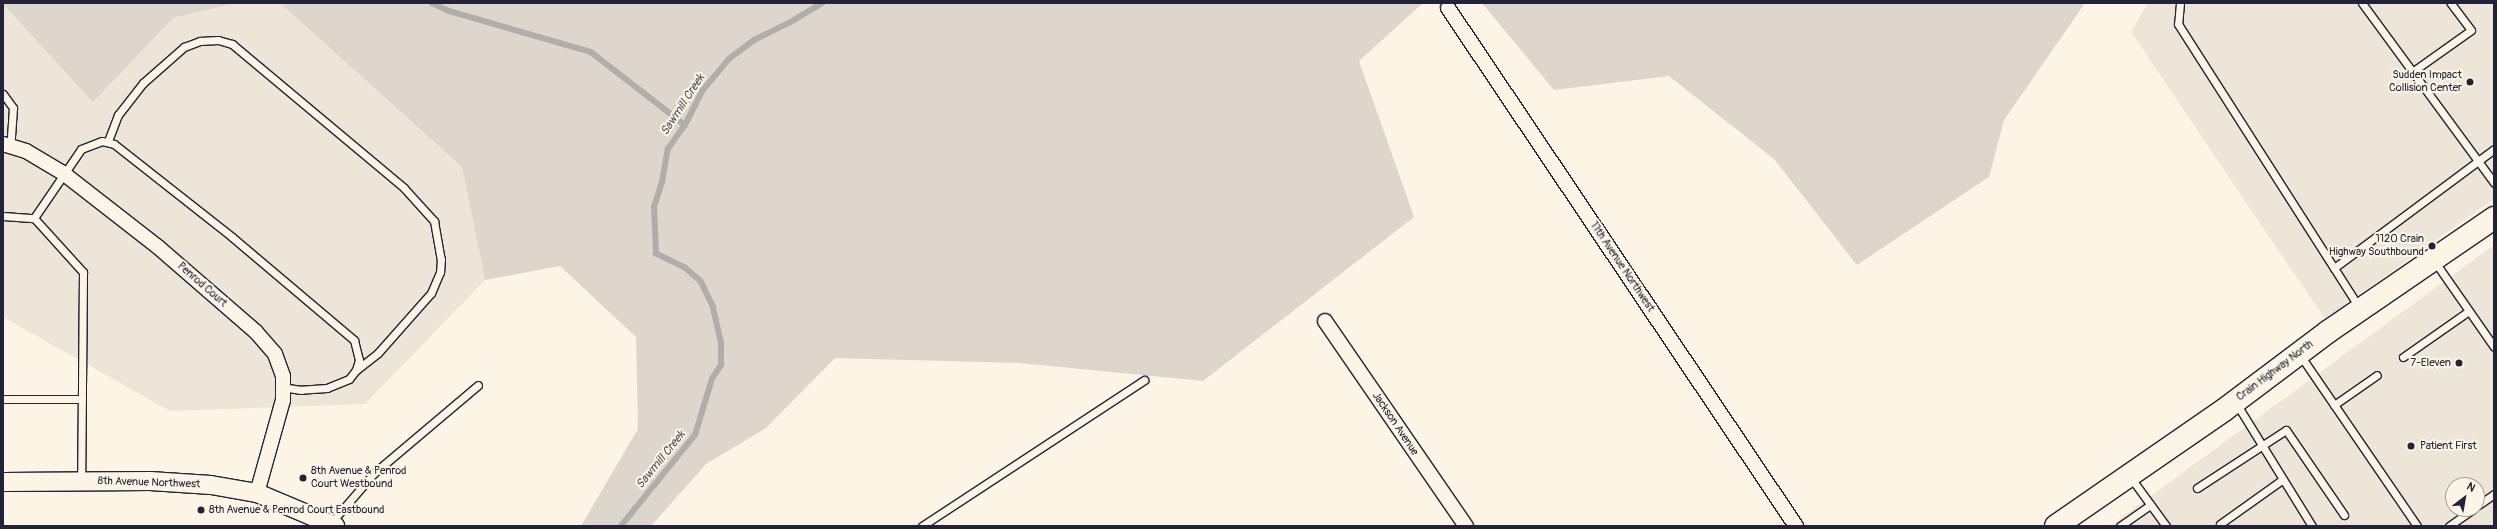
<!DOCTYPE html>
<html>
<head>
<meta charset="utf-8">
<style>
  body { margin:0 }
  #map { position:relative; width:2497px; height:529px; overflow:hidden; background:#fcf5e5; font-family:Pangolin,sans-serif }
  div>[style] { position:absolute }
  .built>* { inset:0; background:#ece5d8 }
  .green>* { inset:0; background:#dcd6cc }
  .stream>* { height:5.5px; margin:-2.75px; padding:0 2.75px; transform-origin:2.75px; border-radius:2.75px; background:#b2adab }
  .roads { filter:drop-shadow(1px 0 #22223b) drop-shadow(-1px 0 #22223b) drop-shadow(0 1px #22223b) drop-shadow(0 -1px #22223b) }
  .service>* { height:7px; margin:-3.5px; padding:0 3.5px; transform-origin:3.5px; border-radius:3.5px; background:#fcf5e5 }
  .minor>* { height:14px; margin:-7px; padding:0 7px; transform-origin:7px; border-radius:7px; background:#fcf5e5 }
  .tertiary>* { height:18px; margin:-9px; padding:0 9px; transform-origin:9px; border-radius:9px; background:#fcf5e5 }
  .primary>* { height:22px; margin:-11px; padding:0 11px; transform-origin:11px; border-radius:11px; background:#fcf5e5 }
  .dots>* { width:11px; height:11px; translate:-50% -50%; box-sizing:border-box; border:2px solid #fcf5e5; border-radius:50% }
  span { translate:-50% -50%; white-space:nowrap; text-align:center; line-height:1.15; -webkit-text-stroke:4px #fcf5e5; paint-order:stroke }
  .poi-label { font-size:11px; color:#22223b }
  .right { translate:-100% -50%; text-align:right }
  .left { translate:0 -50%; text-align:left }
  .street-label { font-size:11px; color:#22223b }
  .water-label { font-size:12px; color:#545362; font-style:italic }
  .frame { position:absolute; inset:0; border:4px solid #22223b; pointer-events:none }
  .north { position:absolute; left:2445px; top:477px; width:40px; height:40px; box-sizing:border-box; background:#fcf5e5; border:1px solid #a5a1a1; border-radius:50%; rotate:31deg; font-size:11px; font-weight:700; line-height:16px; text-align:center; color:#22223b }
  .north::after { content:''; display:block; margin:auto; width:14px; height:18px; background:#22223b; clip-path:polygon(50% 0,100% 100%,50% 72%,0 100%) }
</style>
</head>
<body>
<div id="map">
  <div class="built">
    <i style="clip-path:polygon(237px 3px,280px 3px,462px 167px,485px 280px,365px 404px,170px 411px,3px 317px,3px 4px,93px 101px,173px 18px)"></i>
    <i style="clip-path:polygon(2148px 3px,2494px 3px,2494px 199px,2325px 319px,2131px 32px)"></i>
    <i style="clip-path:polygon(evenodd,2494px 245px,2494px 526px,2110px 526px,2494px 245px,2453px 485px,2477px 485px,2477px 509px,2453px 509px,2453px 485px)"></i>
  </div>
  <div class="green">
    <i style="clip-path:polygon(237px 3px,173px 18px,93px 102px,3px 4px)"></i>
    <i style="clip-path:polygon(280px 3px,1423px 3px,1359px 61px,1414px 217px,1203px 381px,1020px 363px,835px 358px,766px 428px,706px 464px,651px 526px,581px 526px,638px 429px,636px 337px,560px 266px,485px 280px,462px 167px)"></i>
    <i style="clip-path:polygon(1482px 3px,2085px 3px,2004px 120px,1989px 177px,1857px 265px,1774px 159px,1669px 76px,1554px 90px)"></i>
  </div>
  <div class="stream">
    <i style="left:432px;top:3px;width:19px;rotate:25deg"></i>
    <i style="left:449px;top:11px;width:148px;rotate:16.1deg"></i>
    <i style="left:591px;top:52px;width:119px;rotate:37.8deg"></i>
    <i style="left:621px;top:526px;width:117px;rotate:-50.9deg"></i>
    <i style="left:695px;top:435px;width:59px;rotate:-73.1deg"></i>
    <i style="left:712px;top:379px;width:17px;rotate:-57deg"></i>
    <i style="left:721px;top:365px;width:22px;rotate:-90deg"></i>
    <i style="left:721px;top:343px;width:37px;rotate:-103deg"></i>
    <i style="left:713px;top:307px;width:28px;rotate:-116deg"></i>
    <i style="left:701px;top:282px;width:21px;rotate:-139deg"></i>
    <i style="left:685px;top:268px;width:32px;rotate:-154deg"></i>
    <i style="left:656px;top:254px;width:47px;rotate:-92.4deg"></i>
    <i style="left:654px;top:207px;width:26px;rotate:-72deg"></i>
    <i style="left:662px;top:182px;width:34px;rotate:-80deg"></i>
    <i style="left:668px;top:149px;width:29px;rotate:-55deg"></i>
    <i style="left:685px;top:125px;width:39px;rotate:-63deg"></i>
    <i style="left:703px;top:90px;width:40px;rotate:-50deg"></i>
    <i style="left:729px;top:59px;width:31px;rotate:-37deg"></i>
    <i style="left:754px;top:40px;width:39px;rotate:-26deg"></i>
    <i style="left:789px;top:23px;width:39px;rotate:-31deg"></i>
  </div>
  <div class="roads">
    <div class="service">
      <i style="left:2180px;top:3px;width:21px;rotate:95deg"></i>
      <i style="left:2178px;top:24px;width:336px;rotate:57.4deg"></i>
      <i style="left:2362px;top:3px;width:223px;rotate:53.7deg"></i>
      <i style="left:2412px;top:72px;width:72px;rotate:-35.4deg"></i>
      <i style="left:2471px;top:30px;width:34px;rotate:-127deg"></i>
      <i style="left:3px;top:94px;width:17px;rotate:54deg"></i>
      <i style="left:13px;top:108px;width:39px;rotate:94deg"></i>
      <i style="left:108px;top:141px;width:28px;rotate:-69deg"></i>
      <i style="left:118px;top:115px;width:41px;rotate:-52deg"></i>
      <i style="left:143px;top:83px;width:55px;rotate:-41.3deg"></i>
      <i style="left:184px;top:47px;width:17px;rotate:-21deg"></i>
      <i style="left:200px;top:41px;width:18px;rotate:-3deg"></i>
      <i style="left:218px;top:40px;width:15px;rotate:16deg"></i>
      <i style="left:232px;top:44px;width:224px;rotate:39.9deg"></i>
      <i style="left:404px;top:188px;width:45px;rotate:47.7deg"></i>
      <i style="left:434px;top:221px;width:39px;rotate:80deg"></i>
      <i style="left:441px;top:259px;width:13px;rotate:94deg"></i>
      <i style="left:440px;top:272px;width:23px;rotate:113deg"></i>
      <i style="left:431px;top:293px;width:80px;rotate:131.5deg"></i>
      <i style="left:378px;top:353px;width:28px;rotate:142deg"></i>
      <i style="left:3px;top:216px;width:31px;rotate:4deg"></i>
      <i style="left:34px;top:218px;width:83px;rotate:-55.7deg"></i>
      <i style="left:81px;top:149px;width:22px;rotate:-21deg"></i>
      <i style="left:102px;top:141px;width:12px;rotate:14deg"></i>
      <i style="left:114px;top:144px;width:150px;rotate:38.2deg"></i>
      <i style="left:232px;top:237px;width:160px;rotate:40.2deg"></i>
      <i style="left:354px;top:340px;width:21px;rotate:76deg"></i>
      <i style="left:359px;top:360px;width:10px;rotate:107deg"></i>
      <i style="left:356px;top:370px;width:11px;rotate:128deg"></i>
      <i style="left:349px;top:379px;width:24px;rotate:158deg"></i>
      <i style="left:327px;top:388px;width:26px;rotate:176deg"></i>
      <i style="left:301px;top:390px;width:18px;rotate:-171deg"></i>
      <i style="left:34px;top:218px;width:73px;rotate:47.8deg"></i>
      <i style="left:83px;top:272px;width:209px;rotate:90.5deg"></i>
      <i style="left:2435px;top:262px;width:103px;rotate:55.2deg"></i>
      <i style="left:2334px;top:268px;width:199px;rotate:-36.6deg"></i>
      <i style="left:2300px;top:355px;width:207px;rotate:55.6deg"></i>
      <i style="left:2403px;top:357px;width:80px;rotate:-34.9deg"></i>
      <i style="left:3px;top:399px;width:79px"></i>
      <i style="left:2236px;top:403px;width:145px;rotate:58.3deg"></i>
      <i style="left:2334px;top:405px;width:52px;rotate:-34.9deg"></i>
      <i style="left:2131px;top:478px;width:59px;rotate:53.9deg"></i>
      <i style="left:2197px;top:488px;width:106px;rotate:-33.1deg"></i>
      <i style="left:2286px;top:430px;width:103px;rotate:55.7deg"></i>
      <i style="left:2477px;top:506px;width:21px;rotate:-35deg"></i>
      <i style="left:330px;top:524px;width:67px;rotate:-49.2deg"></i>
      <i style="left:374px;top:473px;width:136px;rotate:-40.2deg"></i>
      <i style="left:2220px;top:524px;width:76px;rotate:-35.4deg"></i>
      <i style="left:922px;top:526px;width:266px;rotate:-33.3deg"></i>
      <i style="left:2120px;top:526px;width:37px;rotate:-35deg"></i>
      <i style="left:2449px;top:526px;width:29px;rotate:-35deg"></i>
    </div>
    <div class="minor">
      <i style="left:1448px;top:8px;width:624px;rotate:56.11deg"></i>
      <i style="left:3px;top:144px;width:24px;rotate:17deg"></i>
      <i style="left:26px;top:151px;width:43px;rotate:30.7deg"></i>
      <i style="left:63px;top:173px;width:120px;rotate:37.9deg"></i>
      <i style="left:158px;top:247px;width:130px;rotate:40.9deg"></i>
      <i style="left:256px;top:332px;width:29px;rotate:49deg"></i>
      <i style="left:275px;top:354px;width:23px;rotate:70deg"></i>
      <i style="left:283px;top:376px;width:24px;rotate:90deg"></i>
      <i style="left:283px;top:400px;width:97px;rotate:105.6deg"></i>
      <i style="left:1325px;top:321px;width:249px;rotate:55.5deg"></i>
    </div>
    <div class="tertiary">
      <i style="left:3px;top:482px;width:147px;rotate:-0.4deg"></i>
      <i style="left:150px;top:481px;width:61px;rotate:3.8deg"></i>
      <i style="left:211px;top:485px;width:47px;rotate:9.9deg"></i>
      <i style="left:257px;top:493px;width:85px;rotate:22.9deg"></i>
    </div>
    <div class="primary">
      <i style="left:2056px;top:526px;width:204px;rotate:-34.6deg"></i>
      <i style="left:2224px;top:410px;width:131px;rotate:-37deg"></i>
      <i style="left:2329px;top:331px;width:200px;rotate:-34.4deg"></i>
    </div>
  </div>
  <div class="dots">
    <i style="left:2470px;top:82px;background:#22223b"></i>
    <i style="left:2432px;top:246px;background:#22223b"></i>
    <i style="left:2459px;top:363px;background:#22223b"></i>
    <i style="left:2411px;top:446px;background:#22223b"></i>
    <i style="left:303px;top:478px;background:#22223b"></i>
    <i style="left:201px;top:510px;background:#22223b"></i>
  </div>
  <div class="poi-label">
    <span class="right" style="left:2462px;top:82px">Sudden Impact<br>Collision Center</span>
    <span class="right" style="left:2424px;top:246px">1120 Crain<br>Highway Southbound</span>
    <span class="right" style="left:2451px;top:363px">7-Eleven</span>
    <span class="left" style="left:2420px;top:446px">Patient First</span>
    <span class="left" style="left:311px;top:478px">8th Avenue &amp; Penrod<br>Court Westbound</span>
    <span class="left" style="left:209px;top:510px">8th Avenue &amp; Penrod Court Eastbound</span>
  </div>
  <div class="street-label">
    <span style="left:1622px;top:267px;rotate:56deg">11th Avenue Northwest</span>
    <span style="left:202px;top:285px;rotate:41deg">Penrod Court</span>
    <span style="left:2275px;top:371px;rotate:-37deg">Crain Highway North</span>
    <span style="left:1395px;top:424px;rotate:56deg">Jackson Avenue</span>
    <span style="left:149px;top:483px;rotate:2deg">8th Avenue Northwest</span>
  </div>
  <div class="water-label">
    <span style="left:683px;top:105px;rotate:-57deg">Sawmill Creek</span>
    <span style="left:661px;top:460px;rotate:-51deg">Sawmill Creek</span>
  </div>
  <div class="frame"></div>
  <div class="north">N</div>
</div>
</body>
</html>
